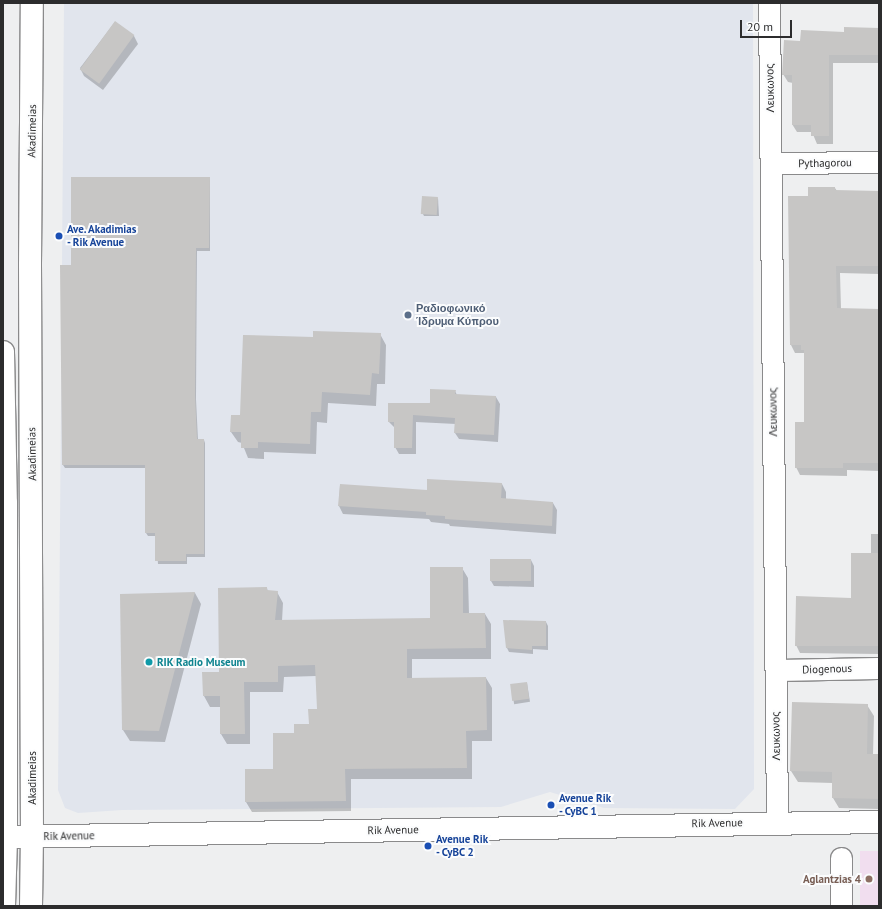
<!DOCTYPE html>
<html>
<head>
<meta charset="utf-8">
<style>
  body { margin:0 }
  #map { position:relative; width:882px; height:909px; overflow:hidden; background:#eeeff0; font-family:"PT Sans",sans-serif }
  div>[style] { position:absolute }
  .built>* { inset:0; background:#e1e5ed }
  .education>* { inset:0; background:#f1deef; transform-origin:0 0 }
  .shadow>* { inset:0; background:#0003; transform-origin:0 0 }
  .building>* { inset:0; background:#c7c6c5; transform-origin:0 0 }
  .roads { filter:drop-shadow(1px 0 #8a8a8b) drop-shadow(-1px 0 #8a8a8b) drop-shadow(0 1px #8a8a8b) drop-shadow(0 -1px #8a8a8b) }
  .minor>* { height:21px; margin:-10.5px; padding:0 10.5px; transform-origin:10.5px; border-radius:10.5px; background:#fff }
  .tertiary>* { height:22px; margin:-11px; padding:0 11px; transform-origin:11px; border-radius:11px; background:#fff }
  .secondary>* { height:22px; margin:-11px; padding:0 11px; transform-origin:11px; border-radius:11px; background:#fff }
  .dots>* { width:11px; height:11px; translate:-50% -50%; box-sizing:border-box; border:2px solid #fbfcfd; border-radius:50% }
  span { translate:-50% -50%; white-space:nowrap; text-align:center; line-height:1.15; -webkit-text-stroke:4px #fbfcfd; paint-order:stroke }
  .street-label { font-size:11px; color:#2c2c2d }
  .transit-label { font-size:11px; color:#164399; font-weight:700 }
  .left { translate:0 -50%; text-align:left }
  .service-label { font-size:11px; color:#4e5e75; font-weight:700 }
  .culture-label { font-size:11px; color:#0d838f; font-weight:700 }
  .education-label { font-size:11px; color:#785e54; font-weight:700 }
  .right { translate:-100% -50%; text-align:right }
  .frame { position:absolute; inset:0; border:4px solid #2c2c2d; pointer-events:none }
  .scale { position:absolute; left:740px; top:20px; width:52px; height:18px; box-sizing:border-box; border:2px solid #2c2c2d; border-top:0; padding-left:5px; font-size:12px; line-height:14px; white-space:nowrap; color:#2c2c2d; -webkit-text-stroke:3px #fbfcfd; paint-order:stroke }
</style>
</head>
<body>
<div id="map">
  <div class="built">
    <i style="clip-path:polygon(64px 3px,753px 3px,754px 789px,735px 809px,604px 808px,550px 792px,501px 807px,122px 810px,78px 813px,65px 808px,58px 790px)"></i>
  </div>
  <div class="education">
    <i style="left:860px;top:851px;width:19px;height:55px"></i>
  </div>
  <div class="shadow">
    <i style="clip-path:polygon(115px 22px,134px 36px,138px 44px,103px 90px,84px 76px,80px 68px)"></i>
    <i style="clip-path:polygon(879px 29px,879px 63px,833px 63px,833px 144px,817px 144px,812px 132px,797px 132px,792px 124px,793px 83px,788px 82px,783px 74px,801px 42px)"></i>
    <i style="clip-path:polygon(210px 178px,210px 251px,197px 251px,196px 399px,198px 440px,204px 440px,205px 443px,205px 557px,187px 557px,187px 564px,158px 564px,156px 536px,148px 536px,146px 533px,146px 468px,65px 468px,63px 465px,61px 266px,72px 266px)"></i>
    <i style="clip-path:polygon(835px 188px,837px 191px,879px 192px,879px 274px,840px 273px,841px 309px,879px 310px,879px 471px,847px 470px,847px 476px,800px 475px,796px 467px,805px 423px,804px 353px,795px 353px,791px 345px,809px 197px)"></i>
    <i style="clip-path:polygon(438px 198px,439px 216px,424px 216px,423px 214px)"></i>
    <i style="clip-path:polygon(380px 334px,386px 345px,385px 384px,377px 384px,376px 406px,328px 403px,327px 423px,317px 422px,316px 454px,264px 452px,264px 459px,248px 458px,242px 443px,238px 442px,231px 432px,241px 416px,313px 338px)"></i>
    <i style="clip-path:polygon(455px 391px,457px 395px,496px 397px,500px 404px,498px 442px,459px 439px,455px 433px,456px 424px,416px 422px,416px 454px,399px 454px,395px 447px,395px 428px,389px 422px)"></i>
    <i style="clip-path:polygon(502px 484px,506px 492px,506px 500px,553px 503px,557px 510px,556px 534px,450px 526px,449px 524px,431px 522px,429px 519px,343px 514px,339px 506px,340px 485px,428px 491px)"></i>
    <i style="clip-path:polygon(871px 534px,879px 534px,879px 654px,800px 653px,796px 645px,852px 599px,871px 554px)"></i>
    <i style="clip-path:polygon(491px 560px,531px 560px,534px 566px,534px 587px,494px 586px,491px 581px)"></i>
    <i style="clip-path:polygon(462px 568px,468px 578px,469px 614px,485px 614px,491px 624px,491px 659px,412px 659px,412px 679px,486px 678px,492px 688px,492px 741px,472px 741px,472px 779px,351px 779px,351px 811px,252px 812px,246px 802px,274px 770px,296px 734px,310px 725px,318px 710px,316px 676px,284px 677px,283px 692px,250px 692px,250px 744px,227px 744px,221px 734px,221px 707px,210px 707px,204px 696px,203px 673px,220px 673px,267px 588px,268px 592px,277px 592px,283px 603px,282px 621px,431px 619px)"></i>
    <i style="clip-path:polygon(195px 593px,201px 604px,165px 742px,130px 741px,123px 730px,121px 595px)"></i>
    <i style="clip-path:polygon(546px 622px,548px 626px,548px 650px,533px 649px,533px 654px,509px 652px,507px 648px)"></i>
    <i style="left:527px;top:683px;width:19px;height:16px;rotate:81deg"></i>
    <i style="clip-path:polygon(867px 705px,874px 716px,873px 755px,879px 755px,879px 809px,839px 808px,833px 798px,833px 783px,798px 782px,791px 771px)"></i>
  </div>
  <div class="building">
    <i style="left:115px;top:21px;width:24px;height:60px;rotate:36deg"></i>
    <i style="clip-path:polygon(844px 27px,879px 28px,879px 55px,829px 55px,829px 136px,811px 136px,811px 125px,792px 125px,792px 75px,782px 75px,784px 40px,800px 41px,801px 30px,844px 32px)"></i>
    <i style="clip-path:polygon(71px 177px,210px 177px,209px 248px,196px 248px,195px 395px,197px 439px,204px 439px,204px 554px,186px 554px,186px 561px,155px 561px,155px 533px,145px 533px,145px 465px,62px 465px,60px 265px,71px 265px)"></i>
    <i style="clip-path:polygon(808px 187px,835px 187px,835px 190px,879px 191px,879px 266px,836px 266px,837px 308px,879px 309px,879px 463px,843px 463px,843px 468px,795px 468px,795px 422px,804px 422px,804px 350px,801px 350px,801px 345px,790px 345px,788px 196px,808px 196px)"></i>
    <i style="left:422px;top:196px;width:16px;height:18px;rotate:4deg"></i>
    <i style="clip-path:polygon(313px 331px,381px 333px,379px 374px,372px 373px,370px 395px,322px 392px,321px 412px,311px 412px,310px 444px,258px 442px,258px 448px,241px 448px,241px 432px,230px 432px,231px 415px,240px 415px,243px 335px,313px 337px)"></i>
    <i style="clip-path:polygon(430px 389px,456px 390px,455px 394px,496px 396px,494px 435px,454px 433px,455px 418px,413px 415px,412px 448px,394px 448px,394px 422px,388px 422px,388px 403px,430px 403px)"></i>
    <i style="clip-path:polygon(427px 479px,502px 483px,501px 498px,553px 502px,552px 526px,445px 519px,445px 516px,426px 515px,426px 512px,338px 506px,340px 484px,427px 490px)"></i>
    <i style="clip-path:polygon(851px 553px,879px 553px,879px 646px,795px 646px,796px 596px,851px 598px)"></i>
    <i style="left:490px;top:559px;width:41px;height:22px"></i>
    <i style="clip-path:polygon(430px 567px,463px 567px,463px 613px,485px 613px,486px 648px,407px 649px,407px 678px,486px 677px,487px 730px,466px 731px,467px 768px,345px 769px,346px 801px,245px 802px,245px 769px,273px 769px,273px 733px,294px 733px,294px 724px,309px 724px,308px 709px,317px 709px,315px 665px,278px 666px,278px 682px,244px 682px,245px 734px,220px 734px,220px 696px,203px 696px,202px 672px,219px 672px,218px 588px,267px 587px,267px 590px,278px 591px,275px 620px,430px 618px)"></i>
    <i style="clip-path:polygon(195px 592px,159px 731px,122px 730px,120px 594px)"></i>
    <i style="clip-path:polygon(503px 620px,546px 621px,546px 646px,532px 646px,532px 650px,506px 648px)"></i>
    <i style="left:527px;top:682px;width:17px;height:17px;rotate:83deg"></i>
    <i style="clip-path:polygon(792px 702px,868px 704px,867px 754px,879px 754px,879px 799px,832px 798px,832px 772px,790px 771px)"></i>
  </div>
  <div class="roads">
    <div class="minor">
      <i style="left:769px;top:3px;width:819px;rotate:89.44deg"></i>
      <i style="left:771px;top:163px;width:108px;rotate:-0.5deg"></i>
      <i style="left:776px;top:670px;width:103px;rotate:-1.1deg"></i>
      <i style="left:841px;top:906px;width:48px;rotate:-90deg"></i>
    </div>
    <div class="tertiary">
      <i style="left:4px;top:906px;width:69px;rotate:-88.3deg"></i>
      <i style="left:31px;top:906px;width:69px;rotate:-89.2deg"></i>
    </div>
    <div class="secondary">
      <i style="left:3px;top:352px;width:151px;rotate:88.9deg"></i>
      <i style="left:6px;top:503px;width:334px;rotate:90deg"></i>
      <i style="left:3px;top:837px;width:876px;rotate:-0.98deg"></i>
      <i style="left:32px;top:837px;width:572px;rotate:-90.2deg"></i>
      <i style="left:30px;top:265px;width:262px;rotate:-89.6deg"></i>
    </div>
  </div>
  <div class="dots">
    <i style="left:59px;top:236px;background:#1a4fb4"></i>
    <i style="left:408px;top:315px;background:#5c6f8a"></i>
    <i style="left:149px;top:662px;background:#0f9aa8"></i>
    <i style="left:551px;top:805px;background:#1a4fb4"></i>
    <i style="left:428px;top:846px;background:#1a4fb4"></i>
    <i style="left:869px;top:879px;background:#8d6e63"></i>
  </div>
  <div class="street-label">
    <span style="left:770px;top:88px;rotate:-91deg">Λευκωνος</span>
    <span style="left:32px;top:131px;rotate:-89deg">Akadimeias</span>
    <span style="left:825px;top:163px;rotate:-1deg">Pythagorou</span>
    <span style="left:773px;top:412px;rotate:-91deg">Λευκωνος</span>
    <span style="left:32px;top:454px;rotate:-91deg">Akadimeias</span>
    <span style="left:827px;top:669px;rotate:-2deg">Diogenous</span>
    <span style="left:776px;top:736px;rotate:-91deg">Λευκωνος</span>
    <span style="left:32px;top:778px;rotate:-90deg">Akadimeias</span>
    <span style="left:717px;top:823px;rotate:-1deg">Rik Avenue</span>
    <span style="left:393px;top:830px;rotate:-1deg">Rik Avenue</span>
    <span style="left:69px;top:836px;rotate:-1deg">Rik Avenue</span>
  </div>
  <div class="transit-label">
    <span class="left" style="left:67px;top:236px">Ave. Akadimias<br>- Rik Avenue</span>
    <span class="left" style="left:559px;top:805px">Avenue Rik<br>- CyBC 1</span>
    <span class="left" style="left:436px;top:846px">Avenue Rik<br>- CyBC 2</span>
  </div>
  <div class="service-label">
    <span class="left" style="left:416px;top:315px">Ραδιοφωνικό<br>Ίδρυμα Κύπρου</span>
  </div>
  <div class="culture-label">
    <span class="left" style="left:157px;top:662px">RIK Radio Museum</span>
  </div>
  <div class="education-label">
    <span class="right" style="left:861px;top:879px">Aglantzias 4</span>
  </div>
  <div class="frame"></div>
  <div class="scale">20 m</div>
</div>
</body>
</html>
